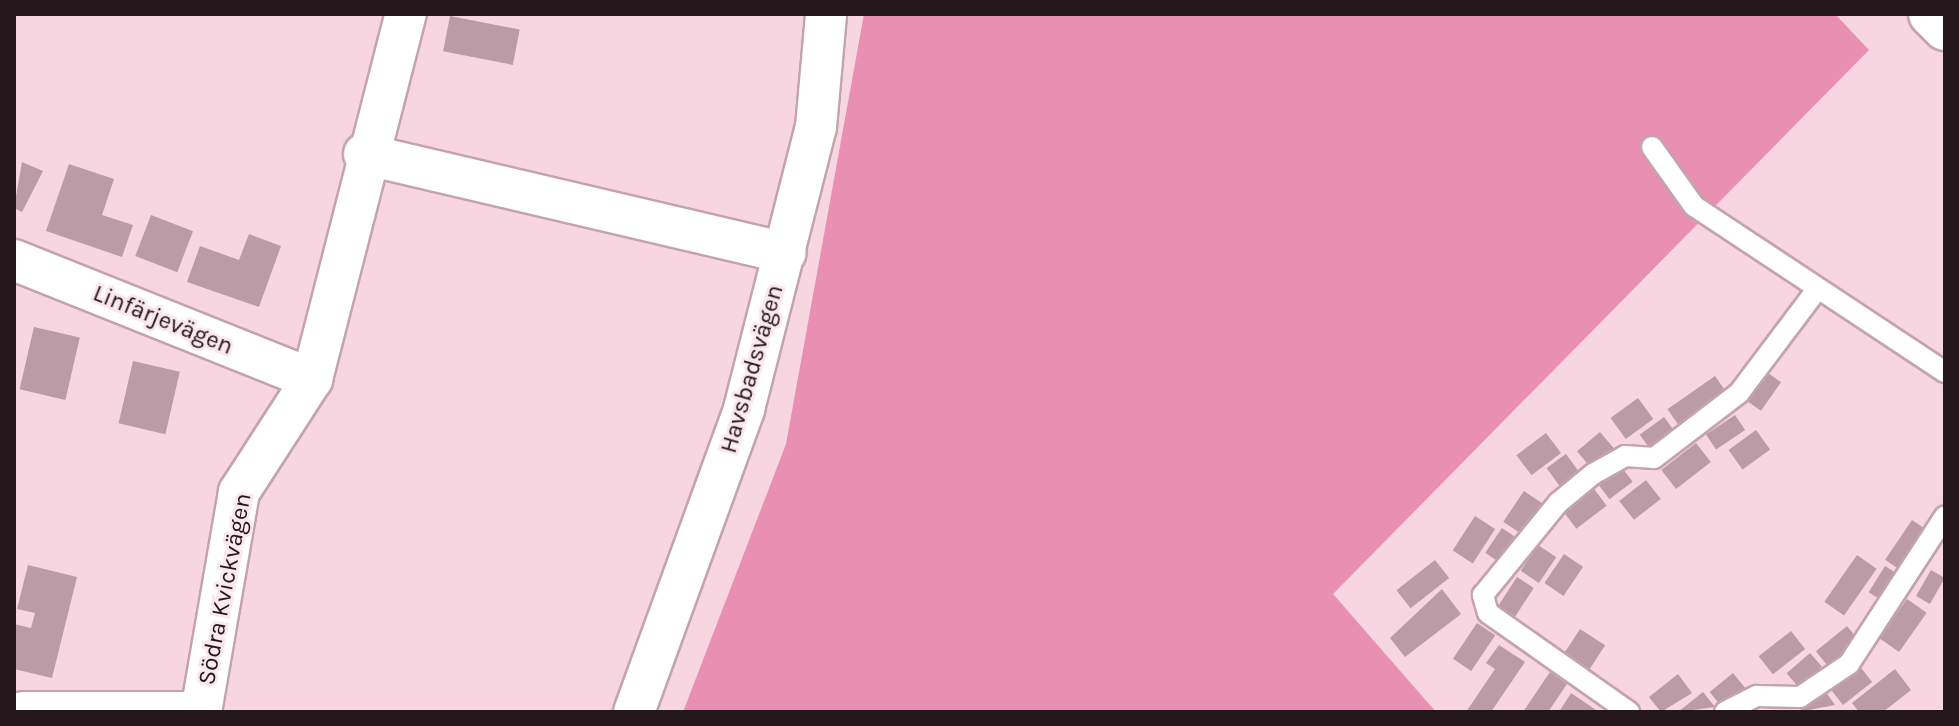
<!DOCTYPE html>
<html>
<head>
<meta charset="utf-8">
<style>
  body { margin:0 }
  #map { position:relative; width:1959px; height:726px; overflow:hidden; background:#f7d5e1; font-family:Karla,sans-serif }
  div>[style] { position:absolute }
  .forest>* { inset:0; background:#e98fb2 }
  .building>* { inset:0; background:#bb9ba6; transform-origin:0 0 }
  .roads { filter:drop-shadow(2px 0 #c3a3ae) drop-shadow(-2px 0 #c3a3ae) drop-shadow(0 2px #c3a3ae) drop-shadow(0 -2px #c3a3ae) }
  .lane>* { height:20px; margin:-10px; padding:0 10px; transform-origin:10px; border-radius:10px; background:#fff }
  .street>* { height:40px; margin:-20px; padding:0 20px; transform-origin:20px; border-radius:20px; background:#fff }
  .secondary>* { height:44px; margin:-22px; padding:0 22px; transform-origin:22px; border-radius:22px; background:#fff }
  span { translate:-50% -50%; white-space:nowrap; text-align:center; line-height:1.15; -webkit-text-stroke:6px #fbe7ee; paint-order:stroke }
  .street-label { font-size:24px; color:#23171c }
  .frame { position:absolute; inset:0; border:16px solid #23171c; pointer-events:none }
</style>
</head>
<body>
<div id="map">
  <div class="forest">
    <i style="clip-path:polygon(864px 14px,1835px 14px,1869px 50px,1333px 594px,1436px 712px,683px 712px,786px 444px)"></i>
  </div>
  <div class="building">
    <i style="left:450px;top:16px;width:71px;height:36px;rotate:11deg"></i>
    <i style="clip-path:polygon(22px 162px,43px 171px,22px 212px,14px 208px)"></i>
    <i style="clip-path:polygon(69px 164px,114px 179px,102px 215px,133px 225px,122px 257px,46px 231px)"></i>
    <i style="left:151px;top:215px;width:45px;height:44px;rotate:21deg"></i>
    <i style="clip-path:polygon(249px 234px,281px 246px,259px 307px,187px 282px,200px 246px,239px 260px)"></i>
    <i style="left:34px;top:327px;width:47px;height:64px;rotate:13deg"></i>
    <i style="left:133px;top:361px;width:48px;height:64px;rotate:13deg"></i>
    <i style="left:1768px;top:373px;width:16px;height:35px;rotate:35deg"></i>
    <i style="left:1715px;top:376px;width:21px;height:58px;rotate:55deg"></i>
    <i style="left:1638px;top:398px;width:26px;height:34px;rotate:54deg"></i>
    <i style="left:1735px;top:415px;width:18px;height:35px;rotate:56deg"></i>
    <i style="left:1664px;top:417px;width:19px;height:30px;rotate:54deg"></i>
    <i style="left:1756px;top:430px;width:24px;height:34px;rotate:54deg"></i>
    <i style="left:1600px;top:432px;width:23px;height:30px;rotate:50deg"></i>
    <i style="left:1546px;top:433px;width:25px;height:37px;rotate:53deg"></i>
    <i style="left:1696px;top:443px;width:24px;height:44px;rotate:52deg"></i>
    <i style="left:1566px;top:454px;width:24px;height:24px;rotate:54deg"></i>
    <i style="left:1620px;top:465px;width:21px;height:29px;rotate:53deg"></i>
    <i style="left:1646px;top:480px;width:24px;height:34px;rotate:52deg"></i>
    <i style="left:1591px;top:485px;width:26px;height:38px;rotate:53deg"></i>
    <i style="left:1524px;top:491px;width:25px;height:37px;rotate:34deg"></i>
    <i style="left:1475px;top:516px;width:24px;height:41px;rotate:33deg"></i>
    <i style="left:1912px;top:520px;width:23px;height:48px;rotate:34deg"></i>
    <i style="left:1502px;top:528px;width:22px;height:30px;rotate:34deg"></i>
    <i style="left:1538px;top:545px;width:22px;height:31px;rotate:34deg"></i>
    <i style="left:1564px;top:554px;width:23px;height:35px;rotate:34deg"></i>
    <i style="left:1857px;top:555px;width:24px;height:57px;rotate:35deg"></i>
    <i style="left:1435px;top:560px;width:23px;height:49px;rotate:52deg"></i>
    <i style="clip-path:polygon(28px 565px,77px 577px,52px 678px,14px 669px,14px 624px,31px 628px,35px 613px,17px 609px)"></i>
    <i style="left:1885px;top:566px;width:19px;height:31px;rotate:32deg"></i>
    <i style="left:1931px;top:570px;width:16px;height:30px;rotate:30deg"></i>
    <i style="left:1517px;top:577px;width:20px;height:37px;rotate:33deg"></i>
    <i style="clip-path:polygon(1442px 589px,1461px 614px,1405px 657px,1390px 638px)"></i>
    <i style="left:1907px;top:599px;width:24px;height:48px;rotate:35deg"></i>
    <i style="left:1477px;top:623px;width:22px;height:43px;rotate:34deg"></i>
    <i style="left:1847px;top:626px;width:21px;height:40px;rotate:51deg"></i>
    <i style="left:1580px;top:629px;width:30px;height:31px;rotate:33deg"></i>
    <i style="left:1791px;top:631px;width:23px;height:41px;rotate:52deg"></i>
    <i style="clip-path:polygon(1499px 645px,1525px 662px,1491px 712px,1466px 712px,1495px 669px,1486px 663px)"></i>
    <i style="left:1810px;top:653px;width:18px;height:31px;rotate:49deg"></i>
    <i style="left:1858px;top:664px;width:23px;height:37px;rotate:52deg"></i>
    <i style="clip-path:polygon(1895px 669px,1911px 690px,1883px 712px,1859px 712px,1852px 703px)"></i>
    <i style="clip-path:polygon(1550px 672px,1567px 684px,1548px 712px,1523px 712px)"></i>
    <i style="left:1733px;top:673px;width:21px;height:30px;rotate:51deg"></i>
    <i style="clip-path:polygon(1678px 674px,1692px 693px,1661px 712px,1649px 697px)"></i>
    <i style="clip-path:polygon(1825px 691px,1835px 705px,1798px 712px)"></i>
    <i style="clip-path:polygon(1703px 692px,1715px 707px,1678px 712px)"></i>
    <i style="clip-path:polygon(1571px 693px,1599px 712px,1559px 712px)"></i>
  </div>
  <div class="roads">
    <div class="lane">
      <i style="left:1652px;top:147px;width:72px;rotate:54.6deg"></i>
      <i style="left:1694px;top:206px;width:301px;rotate:33.5deg"></i>
      <i style="left:1629px;top:712px;width:172px;rotate:-144.9deg"></i>
      <i style="left:1488px;top:613px;width:19px;rotate:-106deg"></i>
      <i style="left:1483px;top:595px;width:119px;rotate:-50.8deg"></i>
      <i style="left:1558px;top:503px;width:45px;rotate:-39.6deg"></i>
      <i style="left:1593px;top:474px;width:37px;rotate:-29deg"></i>
      <i style="left:1625px;top:456px;width:29px;rotate:4deg"></i>
      <i style="left:1654px;top:458px;width:107px;rotate:-37.4deg"></i>
      <i style="left:1739px;top:393px;width:128px;rotate:-53deg"></i>
      <i style="left:1725px;top:712px;width:36px;rotate:-27deg"></i>
      <i style="left:1757px;top:696px;width:43px;rotate:1.3deg"></i>
      <i style="left:1800px;top:697px;width:59px;rotate:-34deg"></i>
      <i style="left:1849px;top:664px;width:176px;rotate:-57deg"></i>
    </div>
    <div class="street">
      <i style="left:364px;top:154px;width:433px;rotate:13.2deg"></i>
      <i style="left:14px;top:260px;width:321px;rotate:21.8deg"></i>
      <i style="left:23px;top:712px;width:175px"></i>
      <i style="left:201px;top:712px;width:223px;rotate:-80.2deg"></i>
      <i style="left:239px;top:492px;width:135px;rotate:-57.1deg"></i>
      <i style="left:312px;top:379px;width:377px;rotate:-75.6deg"></i>
      <i style="left:634px;top:712px;width:322px;rotate:-70deg"></i>
      <i style="left:744px;top:409px;width:291px;rotate:-75.7deg"></i>
      <i style="left:816px;top:127px;width:113px;rotate:-84.9deg"></i>
    </div>
    <div class="secondary">
      <i style="left:1931px;top:14px;width:20px;rotate:45deg"></i>
    </div>
  </div>
  <div class="street-label">
    <span style="left:163px;top:320px;rotate:22deg">Linfärjevägen</span>
    <span style="left:752px;top:369px;rotate:-74deg">Havsbadsvägen</span>
    <span style="left:225px;top:589px;rotate:-79deg">Södra Kvickvägen</span>
  </div>
  <div class="frame"></div>
</div>
</body>
</html>
